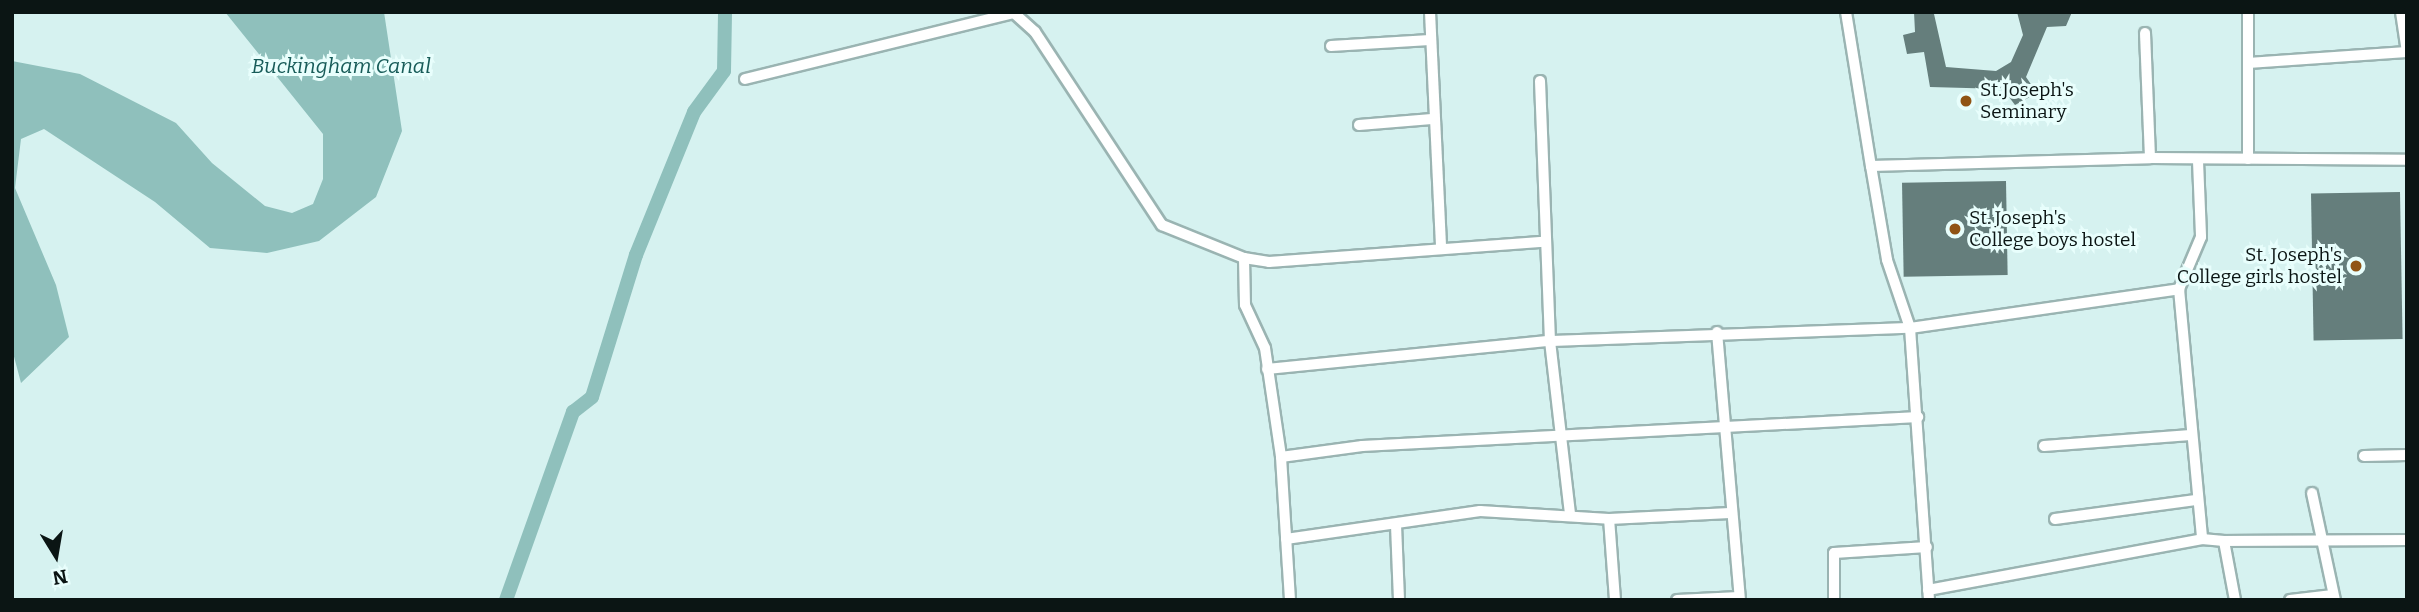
<!DOCTYPE html>
<html>
<head>
<meta charset="utf-8">
<style>
  body { margin:0 }
  #map { position:relative; width:2419px; height:612px; overflow:hidden; background:#d6f2f0; font-family:Bitter,serif }
  div>[style] { position:absolute }
  .water>* { inset:0; background:#8fc0bc }
  .canal>* { height:14px; margin:-7px; padding:0 7px; transform-origin:7px; border-radius:7px; background:#8fc0bc }
  .building>* { inset:0; background:#657e7c; transform-origin:0 0 }
  .roads { filter:drop-shadow(2px 0 #9ab4b2) drop-shadow(-2px 0 #9ab4b2) drop-shadow(0 2px #9ab4b2) drop-shadow(0 -2px #9ab4b2) }
  .minor>* { height:10px; margin:-5px; padding:0 5px; transform-origin:5px; border-radius:5px; background:#fff }
  .dots>* { width:19px; height:19px; translate:-50% -50%; box-sizing:border-box; border:4px solid #e8fefc; border-radius:50% }
  span { translate:-50% -50%; white-space:nowrap; text-align:center; line-height:1.15; -webkit-text-stroke:6px #e8fefc; paint-order:stroke }
  .poi-label { font-size:19px; color:#0b1514 }
  .left { translate:0 -50%; text-align:left }
  .right { translate:-100% -50%; text-align:right }
  .water-label { font-size:21px; color:#185c59; font-style:italic }
  .frame { position:absolute; inset:0; border:14px solid #0b1514; pointer-events:none }
  .north { position:absolute; left:21px; top:521px; width:70px; height:70px; -webkit-text-stroke:5px #e8fefc; paint-order:stroke; rotate:169deg; font-size:19px; font-weight:700; line-height:28px; text-align:center; color:#0b1514 }
  .north::after { content:''; display:block; margin:auto; width:24px; height:32px; background:#0b1514; clip-path:polygon(50% 0,100% 100%,50% 72%,0 100%) }
</style>
</head>
<body>
<div id="map">
  <div class="water">
    <i style="clip-path:polygon(225px 12px,384px 12px,402px 131px,376px 197px,319px 241px,267px 253px,210px 248px,155px 202px,44px 129px,21px 139px,15px 188px,56px 285px,69px 337px,21px 383px,12px 349px,12px 61px,80px 74px,176px 123px,212px 163px,265px 206px,292px 213px,313px 204px,323px 179px,323px 134px)"></i>
  </div>
  <div class="canal">
    <i style="left:506px;top:600px;width:200px;rotate:-70.4deg"></i>
    <i style="left:573px;top:412px;width:24px;rotate:-38deg"></i>
    <i style="left:592px;top:397px;width:149px;rotate:-72.8deg"></i>
    <i style="left:636px;top:255px;width:154px;rotate:-67.9deg"></i>
    <i style="left:694px;top:112px;width:51px;rotate:-53.8deg"></i>
    <i style="left:724px;top:71px;width:59px;rotate:-89deg"></i>
  </div>
  <div class="building">
    <i style="clip-path:polygon(1914px 12px,1934px 14px,1946px 67px,1996px 71px,2011px 62px,2023px 35px,2017px 12px,2072px 12px,2066px 26px,2047px 27px,2026px 77px,2037px 93px,2015px 105px,2003px 89px,1930px 87px,1924px 52px,1907px 54px,1903px 35px,1915px 32px)"></i>
    <i style="left:2006px;top:181px;width:94px;height:104px;rotate:89deg"></i>
    <i style="left:2400px;top:192px;width:147px;height:89px;rotate:89deg"></i>
  </div>
  <div class="roads">
    <div class="minor">
      <i style="left:1430px;top:12px;width:236px;rotate:87.3deg"></i>
      <i style="left:1846px;top:12px;width:156px;rotate:80.8deg"></i>
      <i style="left:1871px;top:166px;width:279px;rotate:-1.6deg"></i>
      <i style="left:2150px;top:158px;width:257px;rotate:0.4deg"></i>
      <i style="left:2401px;top:12px;width:40px;rotate:81.5deg"></i>
      <i style="left:2145px;top:33px;width:125px;rotate:87.7deg"></i>
      <i style="left:1331px;top:46px;width:99px;rotate:-3.5deg"></i>
      <i style="left:2248px;top:63px;width:159px;rotate:-4deg"></i>
      <i style="left:745px;top:79px;width:277px;rotate:-13.8deg"></i>
      <i style="left:1014px;top:13px;width:28px;rotate:42deg"></i>
      <i style="left:1035px;top:32px;width:231px;rotate:56.7deg"></i>
      <i style="left:1162px;top:225px;width:88px;rotate:21.9deg"></i>
      <i style="left:1244px;top:258px;width:25px;rotate:9deg"></i>
      <i style="left:1269px;top:262px;width:275px;rotate:-4.2deg"></i>
      <i style="left:1540px;top:81px;width:260px;rotate:87.8deg"></i>
      <i style="left:1550px;top:341px;width:174px;rotate:83.4deg"></i>
      <i style="left:1359px;top:125px;width:73px;rotate:-4.7deg"></i>
      <i style="left:2248px;top:159px;width:147px;rotate:-90deg"></i>
      <i style="left:2198px;top:161px;width:76px;rotate:87.7deg"></i>
      <i style="left:2201px;top:237px;width:56px;rotate:112.9deg"></i>
      <i style="left:2179px;top:289px;width:251px;rotate:84.7deg"></i>
      <i style="left:1871px;top:166px;width:95px;rotate:80.3deg"></i>
      <i style="left:1887px;top:260px;width:72px;rotate:71.3deg"></i>
      <i style="left:1910px;top:328px;width:273px;rotate:86deg"></i>
      <i style="left:1244px;top:258px;width:47px;rotate:88.8deg"></i>
      <i style="left:1245px;top:305px;width:47px;rotate:65.1deg"></i>
      <i style="left:1265px;top:348px;width:110px;rotate:81.6deg"></i>
      <i style="left:1717px;top:332px;width:269px;rotate:85.1deg"></i>
      <i style="left:1267px;top:369px;width:284px;rotate:-5.7deg"></i>
      <i style="left:1550px;top:341px;width:360px;rotate:-2.1deg"></i>
      <i style="left:1910px;top:328px;width:272px;rotate:-8.2deg"></i>
      <i style="left:2044px;top:446px;width:147px;rotate:-4.3deg"></i>
      <i style="left:2364px;top:456px;width:43px;rotate:-1.3deg"></i>
      <i style="left:2312px;top:493px;width:109px;rotate:77.9deg"></i>
      <i style="left:2055px;top:519px;width:142px;rotate:-7.7deg"></i>
      <i style="left:1396px;top:525px;width:75px;rotate:87.7deg"></i>
      <i style="left:1286px;top:539px;width:196px;rotate:-8.2deg"></i>
      <i style="left:1480px;top:511px;width:129px;rotate:3.5deg"></i>
      <i style="left:1928px;top:590px;width:279px;rotate:-10.5deg"></i>
      <i style="left:2202px;top:539px;width:22px;rotate:5deg"></i>
      <i style="left:1290px;top:600px;width:143px;rotate:-93.6deg"></i>
      <i style="left:1281px;top:457px;width:82px;rotate:-7.7deg"></i>
      <i style="left:1362px;top:446px;width:557px;rotate:-2.99deg"></i>
      <i style="left:1615px;top:600px;width:81px;rotate:-94.2deg"></i>
      <i style="left:1609px;top:519px;width:121px;rotate:-2.8deg"></i>
      <i style="left:1677px;top:600px;width:62px;rotate:-2.8deg"></i>
      <i style="left:1834px;top:600px;width:47px;rotate:-90deg"></i>
      <i style="left:1834px;top:553px;width:93px;rotate:-3.7deg"></i>
      <i style="left:2235px;top:600px;width:60px;rotate:-100.6deg"></i>
      <i style="left:2224px;top:541px;width:183px;rotate:-0.3deg"></i>
      <i style="left:2290px;top:600px;width:43px;rotate:-6.6deg"></i>
    </div>
  </div>
  <div class="dots">
    <i style="left:1966px;top:101px;background:#905415"></i>
    <i style="left:1955px;top:229px;background:#905415"></i>
    <i style="left:2356px;top:266px;background:#905415"></i>
  </div>
  <div class="poi-label">
    <span class="left" style="left:1980px;top:101px">St.Joseph's<br>Seminary</span>
    <span class="left" style="left:1969px;top:229px">St. Joseph's<br>College boys hostel</span>
    <span class="right" style="left:2342px;top:266px">St. Joseph's<br>College girls hostel</span>
  </div>
  <div class="water-label">
    <span style="left:341px;top:66px">Buckingham Canal</span>
  </div>
  <div class="frame"></div>
  <div class="north">N</div>
</div>
</body>
</html>
